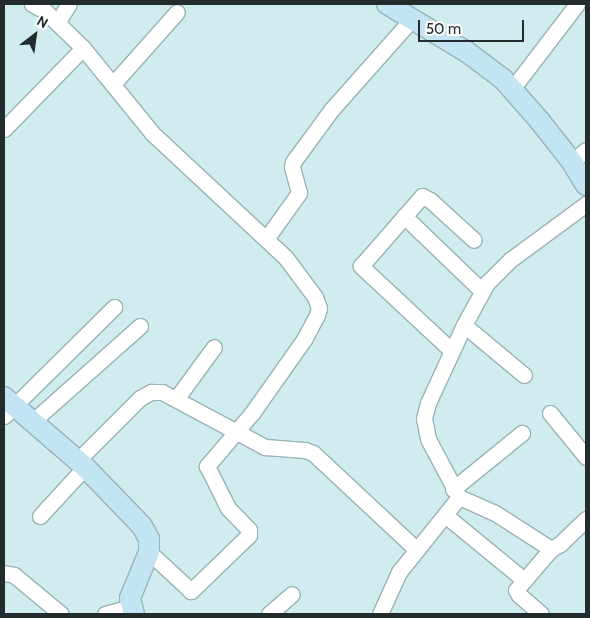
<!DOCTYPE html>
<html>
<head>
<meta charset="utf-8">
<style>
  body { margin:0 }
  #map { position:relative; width:590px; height:618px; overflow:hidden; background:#d1ecef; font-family:Cabin,sans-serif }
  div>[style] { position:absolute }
  .roads { filter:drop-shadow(1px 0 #99b3b6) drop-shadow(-1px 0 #99b3b6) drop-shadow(0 1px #99b3b6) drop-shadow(0 -1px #99b3b6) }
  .street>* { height:15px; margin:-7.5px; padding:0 7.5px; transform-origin:7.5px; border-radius:7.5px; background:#fff }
  .secondary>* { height:20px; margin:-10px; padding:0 10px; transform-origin:10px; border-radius:10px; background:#c2e4f3 }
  span { translate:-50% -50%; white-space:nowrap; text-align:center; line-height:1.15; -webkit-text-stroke:4.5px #fff; paint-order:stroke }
  .frame { position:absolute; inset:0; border:5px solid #222c2d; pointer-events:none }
  .north { position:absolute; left:10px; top:10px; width:50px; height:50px; -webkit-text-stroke:4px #fff; paint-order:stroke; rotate:30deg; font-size:14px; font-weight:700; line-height:20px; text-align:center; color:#222c2d }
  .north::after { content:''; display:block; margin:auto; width:18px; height:22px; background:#222c2d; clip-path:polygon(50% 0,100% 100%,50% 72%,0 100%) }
  .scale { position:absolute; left:418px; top:20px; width:106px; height:22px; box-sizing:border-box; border:2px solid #222c2d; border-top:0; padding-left:6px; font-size:15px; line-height:18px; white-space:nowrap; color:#222c2d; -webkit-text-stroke:4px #fff; paint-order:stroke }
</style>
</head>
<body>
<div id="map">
  <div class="roads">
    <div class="street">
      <i style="left:32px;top:4px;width:15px;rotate:28deg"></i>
      <i style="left:45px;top:11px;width:53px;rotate:44.2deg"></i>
      <i style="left:83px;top:48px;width:109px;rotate:50.9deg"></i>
      <i style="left:152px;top:133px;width:183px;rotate:43deg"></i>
      <i style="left:286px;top:258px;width:49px;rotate:53.4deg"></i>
      <i style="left:315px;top:297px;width:12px;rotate:70deg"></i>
      <i style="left:319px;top:308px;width:7px;rotate:106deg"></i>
      <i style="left:317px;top:315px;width:26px;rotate:118deg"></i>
      <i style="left:305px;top:338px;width:92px;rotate:125.2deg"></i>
      <i style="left:252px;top:413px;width:70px;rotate:130.3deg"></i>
      <i style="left:207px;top:466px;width:47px;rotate:63.4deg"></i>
      <i style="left:228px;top:508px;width:30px;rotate:46deg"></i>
      <i style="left:249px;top:530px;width:5px;rotate:90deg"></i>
      <i style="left:249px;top:535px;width:81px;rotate:136deg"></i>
      <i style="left:191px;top:591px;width:57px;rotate:-137.1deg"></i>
      <i style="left:57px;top:23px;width:22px;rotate:-58deg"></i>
      <i style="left:113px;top:84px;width:96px;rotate:-48.4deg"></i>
      <i style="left:512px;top:89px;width:107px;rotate:-52.6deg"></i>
      <i style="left:4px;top:129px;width:113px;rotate:-45.7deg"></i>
      <i style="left:572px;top:162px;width:18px;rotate:-41deg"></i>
      <i style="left:586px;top:204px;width:94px;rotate:143.6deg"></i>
      <i style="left:510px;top:260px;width:33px;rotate:135deg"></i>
      <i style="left:487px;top:283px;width:48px;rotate:118.7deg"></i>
      <i style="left:464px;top:325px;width:86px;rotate:114.8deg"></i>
      <i style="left:428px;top:403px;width:16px;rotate:105deg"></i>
      <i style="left:424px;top:418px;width:21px;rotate:79deg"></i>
      <i style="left:428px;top:439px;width:66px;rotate:61.9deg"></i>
      <i style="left:459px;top:497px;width:39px;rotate:24deg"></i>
      <i style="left:495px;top:513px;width:67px;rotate:32.7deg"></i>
      <i style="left:551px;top:549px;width:10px;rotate:-29deg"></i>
      <i style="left:560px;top:544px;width:36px;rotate:-44deg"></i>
      <i style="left:404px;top:216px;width:108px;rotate:43.9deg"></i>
      <i style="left:266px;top:239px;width:57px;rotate:-54.3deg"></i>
      <i style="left:299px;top:193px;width:27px;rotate:-105deg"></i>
      <i style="left:292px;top:167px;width:5px;rotate:-79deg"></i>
      <i style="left:293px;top:162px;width:66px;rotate:-53.7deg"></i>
      <i style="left:332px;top:109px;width:119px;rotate:-48.4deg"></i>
      <i style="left:464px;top:325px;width:78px;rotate:39.8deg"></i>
      <i style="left:452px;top:351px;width:125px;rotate:-137deg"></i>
      <i style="left:361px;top:266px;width:93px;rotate:-48.9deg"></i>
      <i style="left:422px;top:196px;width:9px;rotate:27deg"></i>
      <i style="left:430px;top:200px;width:59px;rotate:42.3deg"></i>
      <i style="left:176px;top:399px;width:64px;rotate:-53.8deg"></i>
      <i style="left:550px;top:413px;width:57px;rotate:50.7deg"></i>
      <i style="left:4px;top:416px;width:155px;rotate:-44.7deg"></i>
      <i style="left:33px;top:421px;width:143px;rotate:-41.6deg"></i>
      <i style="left:78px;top:460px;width:88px;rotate:-45deg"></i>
      <i style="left:140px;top:398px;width:13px;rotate:-29deg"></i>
      <i style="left:151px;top:392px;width:11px"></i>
      <i style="left:162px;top:392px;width:117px;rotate:28.1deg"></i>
      <i style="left:265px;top:447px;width:40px;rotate:4.3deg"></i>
      <i style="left:305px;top:450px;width:9px;rotate:21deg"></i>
      <i style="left:313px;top:453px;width:141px;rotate:43deg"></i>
      <i style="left:453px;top:489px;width:89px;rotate:-39.1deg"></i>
      <i style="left:445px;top:515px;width:102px;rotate:39.4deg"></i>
      <i style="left:40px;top:516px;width:67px;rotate:-47.4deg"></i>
      <i style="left:4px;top:573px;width:10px;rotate:11deg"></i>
      <i style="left:14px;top:575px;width:61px;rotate:39.7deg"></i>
      <i style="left:105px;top:614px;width:27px;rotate:-15deg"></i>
      <i style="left:269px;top:614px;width:30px;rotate:-41deg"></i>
      <i style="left:380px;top:614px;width:46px;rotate:-65.7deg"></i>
      <i style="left:399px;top:572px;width:96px;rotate:-51.3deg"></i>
      <i style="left:541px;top:614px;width:29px;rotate:-139deg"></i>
      <i style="left:519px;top:595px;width:6px;rotate:-121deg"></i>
      <i style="left:516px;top:590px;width:54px;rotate:-49.5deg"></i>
    </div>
    <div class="secondary">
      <i style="left:387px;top:4px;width:93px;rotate:31deg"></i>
      <i style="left:467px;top:52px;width:45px;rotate:36.9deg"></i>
      <i style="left:503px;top:79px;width:55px;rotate:48.7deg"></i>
      <i style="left:539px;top:120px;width:53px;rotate:51.8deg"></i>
      <i style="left:572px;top:162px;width:27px;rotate:59deg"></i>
      <i style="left:4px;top:397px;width:107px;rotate:40.8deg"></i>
      <i style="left:85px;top:467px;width:82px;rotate:46deg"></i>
      <i style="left:142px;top:526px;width:15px;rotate:62deg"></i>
      <i style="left:149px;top:539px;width:13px;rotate:90deg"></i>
      <i style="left:149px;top:552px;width:50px;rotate:112.4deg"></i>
      <i style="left:130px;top:598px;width:16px;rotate:76deg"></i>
    </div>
  </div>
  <div class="frame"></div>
  <div class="north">N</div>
  <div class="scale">50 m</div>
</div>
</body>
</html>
